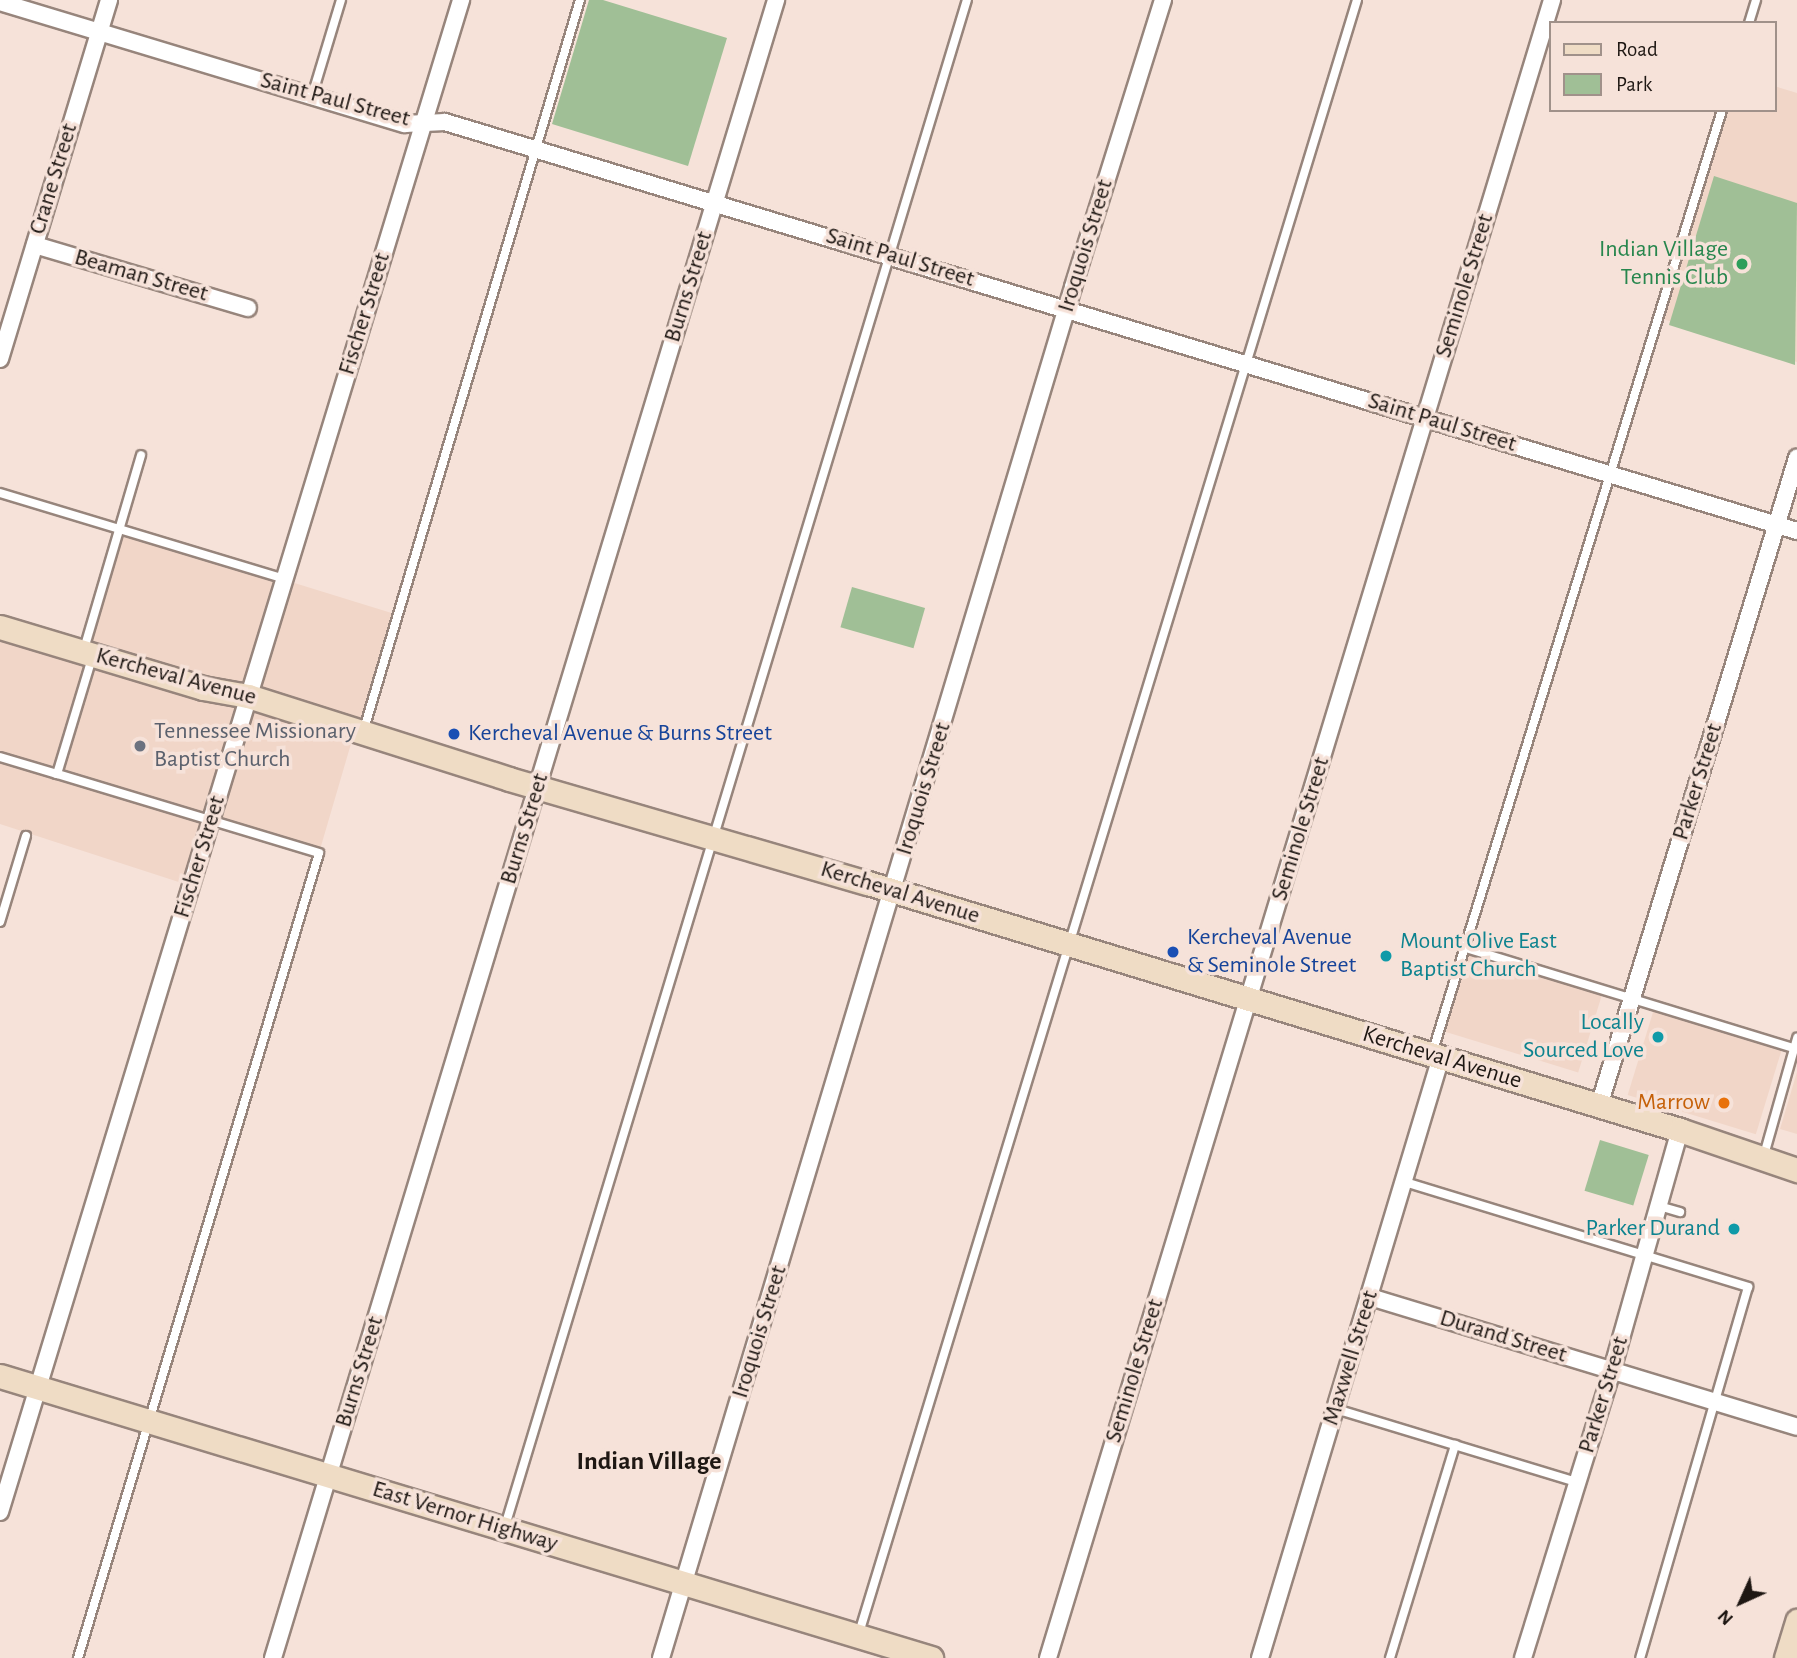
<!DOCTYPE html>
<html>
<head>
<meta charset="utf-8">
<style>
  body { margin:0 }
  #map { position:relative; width:1797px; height:1658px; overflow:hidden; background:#f6e2d9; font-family:"Alegreya Sans",sans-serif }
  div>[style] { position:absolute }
  .built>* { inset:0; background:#f1d6c8; transform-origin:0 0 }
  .green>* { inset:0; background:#a0bf96; transform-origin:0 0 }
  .roads { filter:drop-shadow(2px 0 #97857c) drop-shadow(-2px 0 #97857c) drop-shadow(0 2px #97857c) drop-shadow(0 -2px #97857c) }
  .lane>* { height:8px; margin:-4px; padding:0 4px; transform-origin:4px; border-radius:4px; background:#fff }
  .street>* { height:16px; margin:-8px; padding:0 8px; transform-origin:8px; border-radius:8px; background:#fff }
  .secondary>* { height:23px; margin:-11.5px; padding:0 11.5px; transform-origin:11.5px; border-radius:11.5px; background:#efdcc5 }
  .dots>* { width:19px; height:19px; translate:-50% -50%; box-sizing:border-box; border:4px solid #f6e2d9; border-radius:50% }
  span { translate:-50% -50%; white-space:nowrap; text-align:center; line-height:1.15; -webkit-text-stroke:7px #f6e2d9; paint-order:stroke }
  .street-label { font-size:24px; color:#1e1713 }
  .leisure-label { font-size:24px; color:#27864d }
  .right { translate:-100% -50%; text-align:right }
  .worship-label { font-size:24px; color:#5b616d }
  .left { translate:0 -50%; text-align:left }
  .transit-label { font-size:24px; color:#164399 }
  .culture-label { font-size:24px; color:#0d838f }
  .food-label { font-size:24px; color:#c56008 }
  .neighbourhood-label { font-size:26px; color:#1e1713; font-weight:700 }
  .legend { position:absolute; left:1549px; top:21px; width:228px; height:91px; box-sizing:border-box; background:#f6e2d9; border:2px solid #a0918a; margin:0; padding:9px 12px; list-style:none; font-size:21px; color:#1e1713 }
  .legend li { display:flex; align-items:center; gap:14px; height:35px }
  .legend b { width:35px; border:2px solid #a0918a }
  .north { position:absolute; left:1706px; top:1567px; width:70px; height:70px; -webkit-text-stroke:5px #f6e2d9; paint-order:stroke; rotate:225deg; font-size:19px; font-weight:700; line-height:28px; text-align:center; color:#1e1713 }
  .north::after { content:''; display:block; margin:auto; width:24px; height:32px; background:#1e1713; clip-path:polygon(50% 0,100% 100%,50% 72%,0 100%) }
</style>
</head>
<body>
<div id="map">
  <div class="built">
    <i style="clip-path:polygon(1774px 86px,1797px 93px,1797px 362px,1660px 318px,1722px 110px,1774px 110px)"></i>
    <i style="clip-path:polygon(120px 529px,398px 615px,363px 732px,355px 730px,319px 853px,211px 820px,191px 886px,0 824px,0 627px,83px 652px)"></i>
    <i style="left:1468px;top:954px;width:140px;height:81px;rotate:17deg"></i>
    <i style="left:1654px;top:1009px;width:134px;height:90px;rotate:17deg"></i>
    <i style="clip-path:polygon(1797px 1072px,1797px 1134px,1780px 1129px)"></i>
  </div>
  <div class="green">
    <i style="clip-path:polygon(589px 0,603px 0,727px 38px,688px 166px,552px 124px)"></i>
    <i style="clip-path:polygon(1714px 176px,1797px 203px,1795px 365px,1669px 325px)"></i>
    <i style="left:852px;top:587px;width:76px;height:42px;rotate:16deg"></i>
    <i style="left:1600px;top:1140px;width:51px;height:53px;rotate:17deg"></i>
  </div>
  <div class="roads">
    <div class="lane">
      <i style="left:1749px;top:23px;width:24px;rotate:-73deg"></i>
      <i style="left:312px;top:96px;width:100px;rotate:-73.2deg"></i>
      <i style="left:0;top:493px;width:297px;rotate:16.8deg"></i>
      <i style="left:84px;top:649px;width:202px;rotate:-73.6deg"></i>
      <i style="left:364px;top:729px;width:760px;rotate:-73.5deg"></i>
      <i style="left:0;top:757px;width:59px;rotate:16.6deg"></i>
      <i style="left:0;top:922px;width:90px;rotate:-73.2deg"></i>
      <i style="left:1463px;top:947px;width:349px;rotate:17deg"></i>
      <i style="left:1432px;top:1054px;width:988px;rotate:-72.92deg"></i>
      <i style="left:1764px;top:1155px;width:122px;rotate:-74.2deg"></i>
      <i style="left:1405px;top:1182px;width:359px;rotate:17deg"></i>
      <i style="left:1748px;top:1287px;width:386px;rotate:106.2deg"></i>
      <i style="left:1659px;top:1206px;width:22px;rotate:16deg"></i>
      <i style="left:1336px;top:1409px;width:252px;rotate:16.9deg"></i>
      <i style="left:505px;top:1526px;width:1594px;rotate:-73.16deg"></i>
      <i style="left:859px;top:1633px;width:1707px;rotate:-73.04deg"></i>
      <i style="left:78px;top:1658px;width:840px;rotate:-73.33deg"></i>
      <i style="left:319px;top:853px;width:274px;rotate:-163.2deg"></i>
      <i style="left:57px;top:774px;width:121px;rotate:-73.2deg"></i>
      <i style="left:1390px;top:1658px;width:223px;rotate:-73deg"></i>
    </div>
    <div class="street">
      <i style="left:0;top:2px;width:423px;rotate:16.8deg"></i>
      <i style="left:405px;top:124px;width:40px;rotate:-2.9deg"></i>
      <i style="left:445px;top:122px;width:1413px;rotate:16.83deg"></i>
      <i style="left:35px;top:245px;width:222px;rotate:16.5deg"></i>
      <i style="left:0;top:359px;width:375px;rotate:-73.1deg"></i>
      <i style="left:1599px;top:1106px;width:678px;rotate:-73.01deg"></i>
      <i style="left:1370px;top:1297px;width:446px;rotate:16.9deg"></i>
      <i style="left:0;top:1512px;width:1581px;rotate:-73.04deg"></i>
      <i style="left:273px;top:1658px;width:1733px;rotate:-73.12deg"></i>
      <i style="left:661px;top:1658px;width:1432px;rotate:-73.27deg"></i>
      <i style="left:1073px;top:287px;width:301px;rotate:-72.6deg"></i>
      <i style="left:1048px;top:1658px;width:1733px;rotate:-73.09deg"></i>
      <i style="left:1260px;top:1658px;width:628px;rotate:-73.24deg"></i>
      <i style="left:1523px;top:1658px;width:301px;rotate:-72.8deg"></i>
      <i style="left:1612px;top:1370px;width:249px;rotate:-74.2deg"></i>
    </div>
    <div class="secondary">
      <i style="left:0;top:627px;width:212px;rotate:16.7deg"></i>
      <i style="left:203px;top:688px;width:46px;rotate:10.1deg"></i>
      <i style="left:248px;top:696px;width:274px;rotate:17.6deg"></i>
      <i style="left:509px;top:779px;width:374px;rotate:16.2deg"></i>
      <i style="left:868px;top:883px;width:849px;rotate:16.92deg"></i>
      <i style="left:1680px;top:1130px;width:124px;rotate:18.9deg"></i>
      <i style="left:0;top:1376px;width:973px;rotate:16.85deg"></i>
      <i style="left:1786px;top:1658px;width:39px;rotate:-73deg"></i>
    </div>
  </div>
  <div class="dots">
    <i style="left:1742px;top:264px;background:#2e9e5b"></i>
    <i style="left:454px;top:734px;background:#1a4fb4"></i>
    <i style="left:140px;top:746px;background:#6b7280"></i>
    <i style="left:1173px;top:952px;background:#1a4fb4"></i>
    <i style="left:1386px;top:956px;background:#0f9aa8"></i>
    <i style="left:1658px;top:1037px;background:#0f9aa8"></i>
    <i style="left:1724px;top:1103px;background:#e8710a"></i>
    <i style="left:1734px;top:1229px;background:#0f9aa8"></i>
  </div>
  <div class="street-label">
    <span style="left:335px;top:100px;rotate:15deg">Saint Paul Street</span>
    <span style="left:54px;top:179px;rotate:-73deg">Crane Street</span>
    <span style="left:1086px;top:246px;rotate:-73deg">Iroquois Street</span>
    <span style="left:900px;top:258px;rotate:17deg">Saint Paul Street</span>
    <span style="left:141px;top:276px;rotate:16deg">Beaman Street</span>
    <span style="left:1465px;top:286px;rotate:-73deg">Seminole Street</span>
    <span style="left:689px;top:287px;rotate:-73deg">Burns Street</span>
    <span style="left:365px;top:314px;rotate:-73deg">Fischer Street</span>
    <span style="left:1442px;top:423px;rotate:17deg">Saint Paul Street</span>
    <span style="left:176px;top:677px;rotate:15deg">Kercheval Avenue</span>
    <span style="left:1698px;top:782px;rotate:-73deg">Parker Street</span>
    <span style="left:924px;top:789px;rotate:-73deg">Iroquois Street</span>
    <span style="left:525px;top:829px;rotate:-73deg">Burns Street</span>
    <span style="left:1301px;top:829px;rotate:-73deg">Seminole Street</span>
    <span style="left:200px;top:857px;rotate:-73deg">Fischer Street</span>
    <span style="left:900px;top:893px;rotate:17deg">Kercheval Avenue</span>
    <span style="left:1442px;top:1058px;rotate:17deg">Kercheval Avenue</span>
    <span style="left:760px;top:1332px;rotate:-73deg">Iroquois Street</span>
    <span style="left:1503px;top:1337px;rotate:17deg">Durand Street</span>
    <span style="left:1351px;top:1358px;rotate:-73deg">Maxwell Street</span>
    <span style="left:1135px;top:1371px;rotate:-73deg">Seminole Street</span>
    <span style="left:360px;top:1372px;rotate:-73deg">Burns Street</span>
    <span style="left:1604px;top:1395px;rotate:-73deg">Parker Street</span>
    <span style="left:465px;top:1517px;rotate:17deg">East Vernor Highway</span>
  </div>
  <div class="leisure-label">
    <span class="right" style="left:1728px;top:264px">Indian Village<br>Tennis Club</span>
  </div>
  <div class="worship-label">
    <span class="left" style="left:154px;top:746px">Tennessee Missionary<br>Baptist Church</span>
  </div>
  <div class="transit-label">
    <span class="left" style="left:468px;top:734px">Kercheval Avenue &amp; Burns Street</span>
    <span class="left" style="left:1187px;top:952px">Kercheval Avenue<br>&amp; Seminole Street</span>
  </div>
  <div class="culture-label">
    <span class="left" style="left:1400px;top:956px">Mount Olive East<br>Baptist Church</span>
    <span class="right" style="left:1644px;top:1037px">Locally<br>Sourced Love</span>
    <span class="right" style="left:1720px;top:1229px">Parker Durand</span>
  </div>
  <div class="food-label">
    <span class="right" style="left:1710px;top:1103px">Marrow</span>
  </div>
  <div class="neighbourhood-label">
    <span style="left:649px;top:1462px">Indian Village</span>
  </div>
  <ul class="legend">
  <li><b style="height:9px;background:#efdcc5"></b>Road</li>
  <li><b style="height:19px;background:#a0bf96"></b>Park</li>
  </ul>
  <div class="north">N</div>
</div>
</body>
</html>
